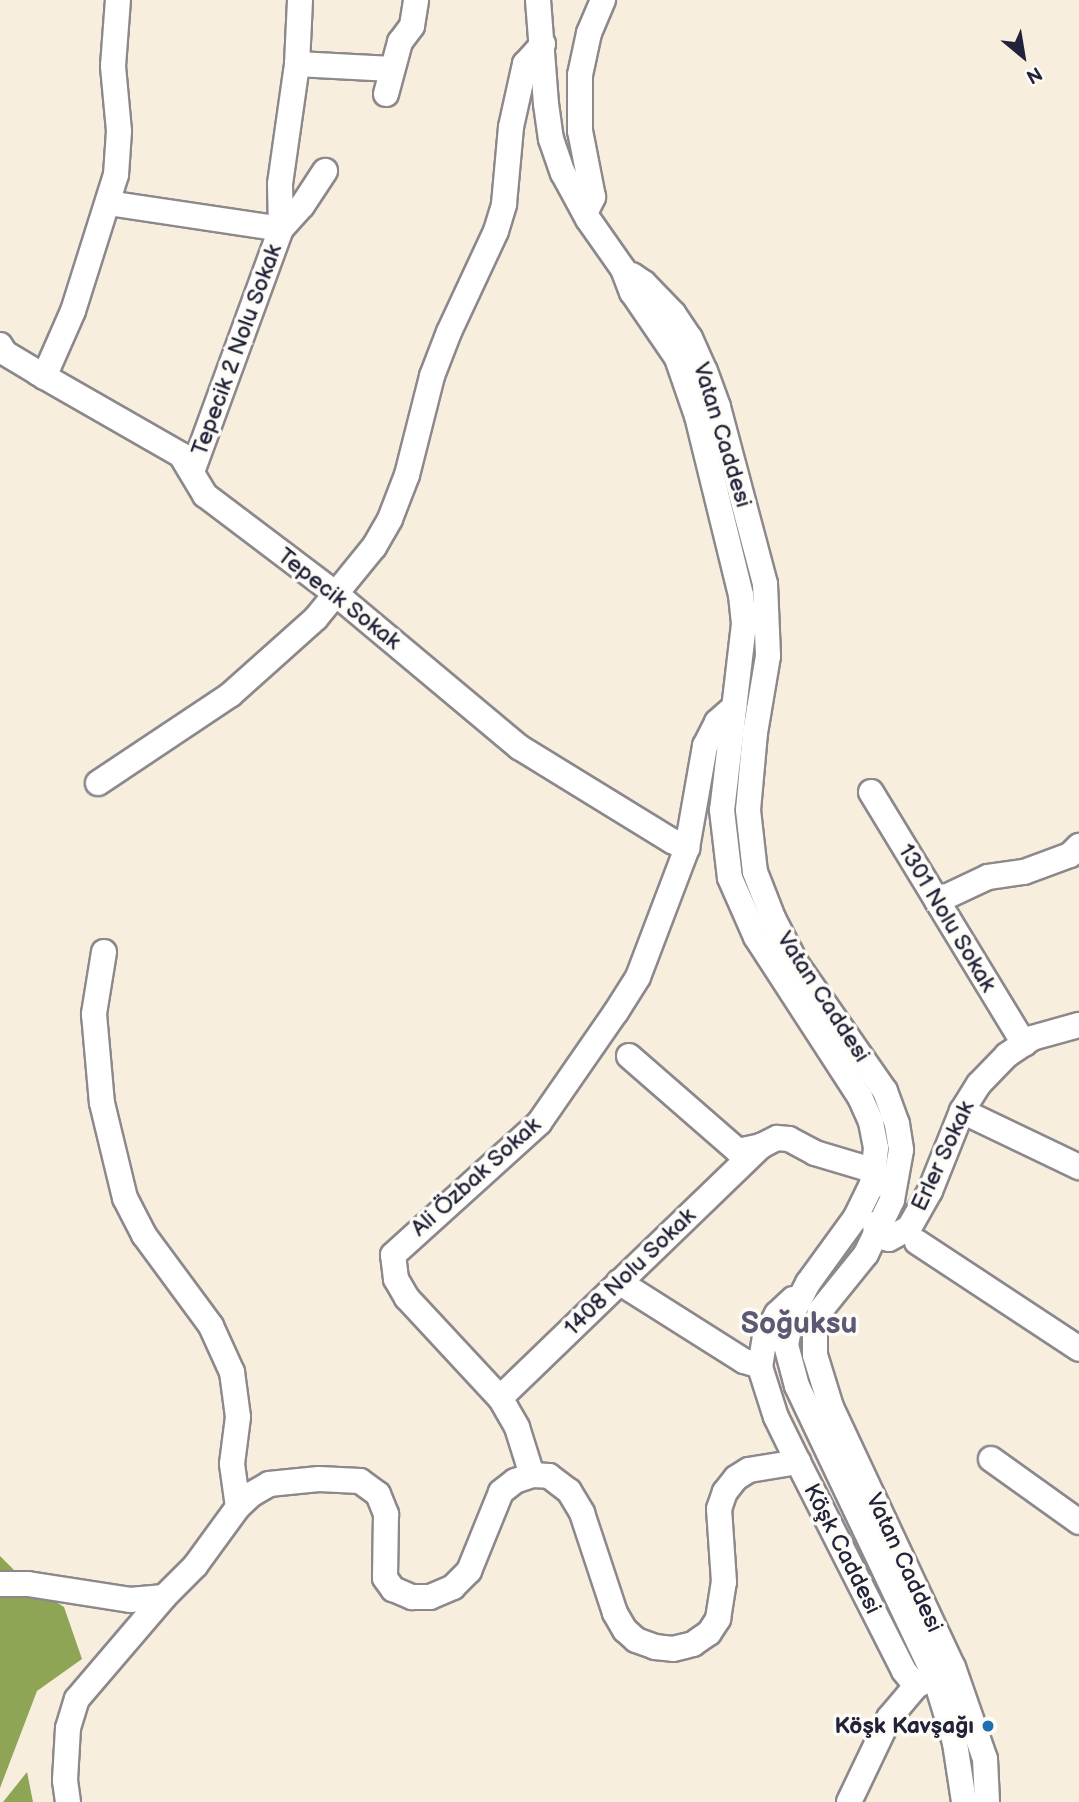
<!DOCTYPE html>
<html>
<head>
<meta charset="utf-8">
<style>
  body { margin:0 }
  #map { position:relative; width:1079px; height:1802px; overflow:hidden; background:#f7eedd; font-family:"Balsamiq Sans",sans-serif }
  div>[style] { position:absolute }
  .forest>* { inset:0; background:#8ea556 }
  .roads { filter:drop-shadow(2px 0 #8c888c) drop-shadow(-2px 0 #8c888c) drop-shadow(0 2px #8c888c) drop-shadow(0 -2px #8c888c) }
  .minor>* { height:24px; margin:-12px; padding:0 12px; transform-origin:12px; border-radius:12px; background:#fff }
  .dots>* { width:19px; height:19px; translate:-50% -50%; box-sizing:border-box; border:4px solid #fdfcf7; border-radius:50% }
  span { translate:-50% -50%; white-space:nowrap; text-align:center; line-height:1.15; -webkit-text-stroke:7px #fdfcf7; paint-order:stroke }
  .street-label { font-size:23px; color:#22223b }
  .poi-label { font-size:23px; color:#22223b; font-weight:700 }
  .right { translate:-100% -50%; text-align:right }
  .district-label { font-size:30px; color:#5c5876; font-weight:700 }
  .north { position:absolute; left:988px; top:21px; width:70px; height:70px; -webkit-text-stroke:5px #fdfcf7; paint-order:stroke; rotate:150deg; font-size:19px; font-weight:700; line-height:28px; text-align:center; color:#22223b }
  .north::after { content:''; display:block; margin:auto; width:24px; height:32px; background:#22223b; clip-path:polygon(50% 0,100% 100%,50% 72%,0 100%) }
</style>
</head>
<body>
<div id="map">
  <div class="forest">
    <i style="clip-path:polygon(0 1556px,28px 1584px,64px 1607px,82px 1659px,37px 1691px,0 1788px)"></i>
    <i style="clip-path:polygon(27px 1772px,33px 1802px,3px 1802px)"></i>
  </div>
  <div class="roads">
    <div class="minor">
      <i style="left:538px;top:0;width:104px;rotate:85.6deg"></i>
      <i style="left:546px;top:104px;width:35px;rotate:82deg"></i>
      <i style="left:551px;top:139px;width:36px;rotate:71deg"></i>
      <i style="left:563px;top:173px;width:52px;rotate:61.5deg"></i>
      <i style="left:588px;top:219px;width:61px;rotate:55deg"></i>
      <i style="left:623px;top:269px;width:25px;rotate:69deg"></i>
      <i style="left:632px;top:292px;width:80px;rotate:55.7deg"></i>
      <i style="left:677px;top:358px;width:61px;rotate:71deg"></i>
      <i style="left:697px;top:416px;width:184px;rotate:76.2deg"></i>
      <i style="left:741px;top:595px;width:29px;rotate:84deg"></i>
      <i style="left:744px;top:624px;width:187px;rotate:96.7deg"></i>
      <i style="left:722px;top:810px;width:68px;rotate:83.3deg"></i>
      <i style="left:730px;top:878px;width:64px;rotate:66.2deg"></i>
      <i style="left:756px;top:937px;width:191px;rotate:57deg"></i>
      <i style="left:860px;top:1097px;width:27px;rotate:66deg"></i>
      <i style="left:871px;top:1122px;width:26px;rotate:79deg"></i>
      <i style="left:876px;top:1148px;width:36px;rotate:96deg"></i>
      <i style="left:872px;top:1184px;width:37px;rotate:116deg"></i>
      <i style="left:856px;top:1217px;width:82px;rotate:126deg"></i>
      <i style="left:808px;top:1283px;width:35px;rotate:117deg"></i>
      <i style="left:792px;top:1314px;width:32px;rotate:101deg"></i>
      <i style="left:786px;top:1345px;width:42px;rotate:75deg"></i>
      <i style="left:797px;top:1386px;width:322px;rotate:64.6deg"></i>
      <i style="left:935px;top:1677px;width:69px;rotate:73.1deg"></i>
      <i style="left:955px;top:1743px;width:60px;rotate:81.3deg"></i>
      <i style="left:297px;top:64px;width:95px;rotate:3deg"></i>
      <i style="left:386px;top:94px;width:54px;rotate:-74.9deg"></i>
      <i style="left:400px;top:42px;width:20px;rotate:-53deg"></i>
      <i style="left:412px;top:26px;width:26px;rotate:-81deg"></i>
      <i style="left:108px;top:203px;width:175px;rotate:8.5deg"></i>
      <i style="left:585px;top:213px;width:18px;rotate:-63deg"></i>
      <i style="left:593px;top:197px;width:67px;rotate:-101.1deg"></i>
      <i style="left:580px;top:131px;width:56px;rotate:-90deg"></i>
      <i style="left:580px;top:75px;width:43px;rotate:-77.9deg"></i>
      <i style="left:589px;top:33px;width:36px;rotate:-67deg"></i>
      <i style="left:281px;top:229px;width:31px;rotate:-48deg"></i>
      <i style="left:302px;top:206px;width:42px;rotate:-56.7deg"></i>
      <i style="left:632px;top:275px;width:14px;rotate:34deg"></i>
      <i style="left:644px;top:283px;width:42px;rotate:46deg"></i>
      <i style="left:673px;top:313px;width:30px;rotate:56deg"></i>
      <i style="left:690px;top:338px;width:36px;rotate:66deg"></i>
      <i style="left:705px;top:371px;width:38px;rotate:70deg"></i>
      <i style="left:718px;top:407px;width:183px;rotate:75.1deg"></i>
      <i style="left:765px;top:584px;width:72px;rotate:87.6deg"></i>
      <i style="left:768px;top:656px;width:78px;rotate:99.6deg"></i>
      <i style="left:755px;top:733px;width:77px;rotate:95.2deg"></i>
      <i style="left:748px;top:810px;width:62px;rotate:83.6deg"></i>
      <i style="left:755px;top:872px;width:49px;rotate:68.6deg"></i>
      <i style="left:773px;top:918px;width:51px;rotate:62.9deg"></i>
      <i style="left:796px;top:963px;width:156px;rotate:55.2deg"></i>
      <i style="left:885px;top:1091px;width:35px;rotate:70deg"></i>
      <i style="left:897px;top:1124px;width:26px;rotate:81deg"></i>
      <i style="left:901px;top:1150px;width:51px;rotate:100.2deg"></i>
      <i style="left:892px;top:1200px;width:60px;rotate:115.7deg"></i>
      <i style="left:866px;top:1254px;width:73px;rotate:128.9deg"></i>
      <i style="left:820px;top:1311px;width:22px;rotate:103deg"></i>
      <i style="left:815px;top:1332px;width:23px;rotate:90deg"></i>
      <i style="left:815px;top:1355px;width:54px;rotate:72.9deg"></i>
      <i style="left:831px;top:1407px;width:287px;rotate:64.9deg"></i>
      <i style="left:953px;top:1667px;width:97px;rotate:70.8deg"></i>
      <i style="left:985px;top:1759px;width:43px;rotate:87.3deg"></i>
      <i style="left:0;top:345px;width:9px;rotate:58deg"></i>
      <i style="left:5px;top:353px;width:39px;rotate:31deg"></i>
      <i style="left:38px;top:373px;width:165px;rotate:29.8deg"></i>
      <i style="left:181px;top:455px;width:47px;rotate:59deg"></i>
      <i style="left:205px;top:495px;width:164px;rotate:37.1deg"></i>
      <i style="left:336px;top:594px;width:239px;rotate:39.9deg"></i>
      <i style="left:519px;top:747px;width:180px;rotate:31.6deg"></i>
      <i style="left:672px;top:841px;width:17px;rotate:25deg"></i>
      <i style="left:44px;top:377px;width:72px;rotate:-66.3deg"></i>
      <i style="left:73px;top:311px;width:143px;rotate:-72.5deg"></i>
      <i style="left:116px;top:175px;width:44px;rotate:-86.1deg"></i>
      <i style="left:119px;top:131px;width:65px;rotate:-95.3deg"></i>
      <i style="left:113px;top:66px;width:66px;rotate:-85.7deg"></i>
      <i style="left:192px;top:472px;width:259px;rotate:-69.9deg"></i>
      <i style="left:281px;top:229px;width:45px;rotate:-91.3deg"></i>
      <i style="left:280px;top:184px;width:121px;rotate:-81.9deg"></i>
      <i style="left:297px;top:64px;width:64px;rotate:-87.3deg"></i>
      <i style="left:98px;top:783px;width:159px;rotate:-33.7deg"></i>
      <i style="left:230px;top:695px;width:115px;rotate:-41.8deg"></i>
      <i style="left:316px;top:618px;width:92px;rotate:-50.8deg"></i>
      <i style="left:374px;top:547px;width:32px;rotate:-60deg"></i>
      <i style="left:390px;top:519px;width:47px;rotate:-68.9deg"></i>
      <i style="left:407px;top:475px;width:102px;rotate:-75.8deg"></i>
      <i style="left:432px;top:376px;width:47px;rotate:-68.9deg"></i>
      <i style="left:449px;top:332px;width:111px;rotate:-65deg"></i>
      <i style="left:496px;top:231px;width:28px;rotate:-73deg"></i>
      <i style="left:504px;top:204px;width:77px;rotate:-84.8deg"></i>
      <i style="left:511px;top:127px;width:65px;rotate:-77.5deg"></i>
      <i style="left:525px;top:64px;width:27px;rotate:-48deg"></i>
      <i style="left:871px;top:792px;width:295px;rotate:58.7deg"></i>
      <i style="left:937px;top:901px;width:56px;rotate:-25.2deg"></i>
      <i style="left:988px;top:877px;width:36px;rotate:-8deg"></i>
      <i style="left:1024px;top:872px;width:49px;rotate:-20.3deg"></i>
      <i style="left:1070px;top:855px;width:13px;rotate:-45deg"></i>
      <i style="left:104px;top:952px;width:63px;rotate:99.2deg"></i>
      <i style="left:94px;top:1014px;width:89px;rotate:84.9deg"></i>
      <i style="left:102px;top:1103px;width:98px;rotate:76.4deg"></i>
      <i style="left:125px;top:1198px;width:42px;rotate:62.8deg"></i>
      <i style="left:144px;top:1235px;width:113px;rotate:53.6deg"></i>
      <i style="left:211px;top:1326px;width:51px;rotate:65.5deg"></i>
      <i style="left:232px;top:1372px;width:45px;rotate:82.4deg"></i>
      <i style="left:238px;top:1417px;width:47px;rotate:97.3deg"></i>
      <i style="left:232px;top:1464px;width:43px;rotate:82.1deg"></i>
      <i style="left:629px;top:1056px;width:145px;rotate:41.1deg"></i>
      <i style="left:738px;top:1151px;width:24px;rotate:-12deg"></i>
      <i style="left:761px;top:1146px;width:18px;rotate:-27deg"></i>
      <i style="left:777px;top:1138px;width:12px;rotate:5deg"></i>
      <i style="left:789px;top:1139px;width:30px;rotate:28deg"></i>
      <i style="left:815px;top:1153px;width:63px;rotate:16.7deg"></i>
      <i style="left:875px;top:1171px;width:14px;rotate:90deg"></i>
      <i style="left:962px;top:1111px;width:130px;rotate:25.6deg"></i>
      <i style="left:875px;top:1224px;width:12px;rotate:85deg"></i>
      <i style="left:876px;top:1236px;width:13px;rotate:13deg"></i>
      <i style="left:889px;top:1239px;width:23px;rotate:-29deg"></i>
      <i style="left:909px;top:1228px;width:43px;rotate:-60.4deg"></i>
      <i style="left:930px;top:1191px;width:86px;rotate:-68.2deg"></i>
      <i style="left:962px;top:1111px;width:32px;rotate:-58deg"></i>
      <i style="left:979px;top:1084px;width:40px;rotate:-46deg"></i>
      <i style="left:1007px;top:1055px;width:30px;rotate:-34deg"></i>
      <i style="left:1032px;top:1038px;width:49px;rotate:-15.5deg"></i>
      <i style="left:917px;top:1242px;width:194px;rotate:33.4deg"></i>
      <i style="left:619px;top:1282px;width:148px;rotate:32.3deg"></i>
      <i style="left:744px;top:1361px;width:7px;rotate:16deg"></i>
      <i style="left:751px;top:1363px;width:10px;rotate:-17deg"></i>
      <i style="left:793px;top:1299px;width:22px;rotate:137deg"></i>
      <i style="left:777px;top:1314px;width:25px;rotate:119deg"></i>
      <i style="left:765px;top:1336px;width:31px;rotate:99deg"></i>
      <i style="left:760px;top:1367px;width:52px;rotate:72.3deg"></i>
      <i style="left:776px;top:1417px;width:50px;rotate:63.9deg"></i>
      <i style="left:798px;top:1462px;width:234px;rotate:63.1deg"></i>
      <i style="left:904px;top:1671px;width:19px;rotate:51deg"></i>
      <i style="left:500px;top:1398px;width:363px;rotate:-44deg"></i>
      <i style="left:991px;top:1459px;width:108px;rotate:35.6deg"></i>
      <i style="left:532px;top:1475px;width:50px;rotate:-107.4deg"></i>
      <i style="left:517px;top:1427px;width:34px;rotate:-120deg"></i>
      <i style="left:500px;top:1398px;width:137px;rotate:-132.9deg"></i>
      <i style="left:407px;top:1298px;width:22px;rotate:-120deg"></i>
      <i style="left:396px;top:1279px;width:24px;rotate:-97deg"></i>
      <i style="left:393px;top:1255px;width:197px;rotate:-42.1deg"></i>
      <i style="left:539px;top:1123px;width:135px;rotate:-55.3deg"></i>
      <i style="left:616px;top:1012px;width:41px;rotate:-57.8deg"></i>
      <i style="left:638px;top:977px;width:138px;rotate:-69.2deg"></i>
      <i style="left:687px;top:848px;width:104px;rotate:-80deg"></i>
      <i style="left:705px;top:746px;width:27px;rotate:-63deg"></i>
      <i style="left:717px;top:722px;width:23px;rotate:-41deg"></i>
      <i style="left:0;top:1584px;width:28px"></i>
      <i style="left:28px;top:1584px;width:103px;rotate:8.9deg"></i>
      <i style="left:130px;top:1600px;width:34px;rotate:-5deg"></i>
      <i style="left:164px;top:1597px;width:44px;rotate:-45deg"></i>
      <i style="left:195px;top:1566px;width:73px;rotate:-53.9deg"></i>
      <i style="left:238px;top:1507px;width:19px;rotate:-43deg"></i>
      <i style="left:252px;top:1494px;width:20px;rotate:-30deg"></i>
      <i style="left:269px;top:1484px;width:50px;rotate:-5.7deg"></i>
      <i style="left:319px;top:1479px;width:41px;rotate:2.8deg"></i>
      <i style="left:360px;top:1481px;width:22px;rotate:36deg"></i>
      <i style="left:378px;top:1494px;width:22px;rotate:68deg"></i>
      <i style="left:386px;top:1514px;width:64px;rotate:90.9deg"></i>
      <i style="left:385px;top:1578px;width:14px;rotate:54deg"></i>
      <i style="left:393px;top:1589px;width:21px;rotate:23deg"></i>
      <i style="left:412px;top:1597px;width:18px"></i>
      <i style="left:430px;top:1597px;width:25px;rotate:-23deg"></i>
      <i style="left:453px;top:1587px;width:23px;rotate:-45deg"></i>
      <i style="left:469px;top:1571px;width:85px;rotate:-67.9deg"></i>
      <i style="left:501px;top:1492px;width:18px;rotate:-38deg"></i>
      <i style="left:515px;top:1481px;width:18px;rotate:-19deg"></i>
      <i style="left:532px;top:1475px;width:17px;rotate:3deg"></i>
      <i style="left:549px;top:1476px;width:25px;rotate:37deg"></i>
      <i style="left:569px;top:1491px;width:26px;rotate:59deg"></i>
      <i style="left:582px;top:1513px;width:105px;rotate:71.7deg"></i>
      <i style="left:615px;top:1613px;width:20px;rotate:60deg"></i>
      <i style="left:625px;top:1630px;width:15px;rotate:42deg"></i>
      <i style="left:636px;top:1640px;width:20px;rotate:20deg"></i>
      <i style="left:655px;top:1647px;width:18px;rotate:6deg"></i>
      <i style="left:673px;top:1649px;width:21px;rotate:-14deg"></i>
      <i style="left:693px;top:1644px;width:19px;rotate:-35deg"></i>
      <i style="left:709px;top:1633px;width:17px;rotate:-57deg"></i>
      <i style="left:718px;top:1619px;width:37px;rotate:-81deg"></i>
      <i style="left:724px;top:1582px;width:73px;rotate:-93.9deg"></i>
      <i style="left:719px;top:1509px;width:18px;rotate:-71deg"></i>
      <i style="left:725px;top:1492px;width:18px;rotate:-52deg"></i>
      <i style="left:736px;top:1478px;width:15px;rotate:-32deg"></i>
      <i style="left:749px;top:1470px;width:50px;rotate:-9.3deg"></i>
      <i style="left:68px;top:1802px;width:22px;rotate:-98deg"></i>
      <i style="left:65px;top:1780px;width:52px;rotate:-86.7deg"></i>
      <i style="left:68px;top:1728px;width:30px;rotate:-73deg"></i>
      <i style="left:77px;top:1699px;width:134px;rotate:-49.5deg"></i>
      <i style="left:849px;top:1802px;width:93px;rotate:-64.5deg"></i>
      <i style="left:889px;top:1718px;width:42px;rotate:-49.8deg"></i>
      <i style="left:916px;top:1686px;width:13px;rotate:-27deg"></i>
    </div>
  </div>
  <div class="dots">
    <i style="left:988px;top:1726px;background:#1f6fb2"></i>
  </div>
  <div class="street-label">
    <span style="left:237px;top:350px;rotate:-70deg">Tepecik 2 Nolu Sokak</span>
    <span style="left:722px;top:435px;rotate:73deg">Vatan Caddesi</span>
    <span style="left:339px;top:599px;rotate:38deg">Tepecik Sokak</span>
    <span style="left:947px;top:918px;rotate:59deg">1301 Nolu Sokak</span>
    <span style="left:823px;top:997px;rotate:57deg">Vatan Caddesi</span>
    <span style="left:943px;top:1156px;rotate:-65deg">Erler Sokak</span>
    <span style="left:476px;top:1177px;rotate:-42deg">Ali Özbak Sokak</span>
    <span style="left:630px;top:1272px;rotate:-44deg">1408 Nolu Sokak</span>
    <span style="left:842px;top:1549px;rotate:63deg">Köşk Caddesi</span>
    <span style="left:904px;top:1563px;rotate:65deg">Vatan Caddesi</span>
  </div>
  <div class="poi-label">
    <span class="right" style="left:974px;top:1726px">Köşk Kavşağı</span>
  </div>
  <div class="district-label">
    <span style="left:799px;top:1324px">Soğuksu</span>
  </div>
  <div class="north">N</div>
</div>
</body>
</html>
